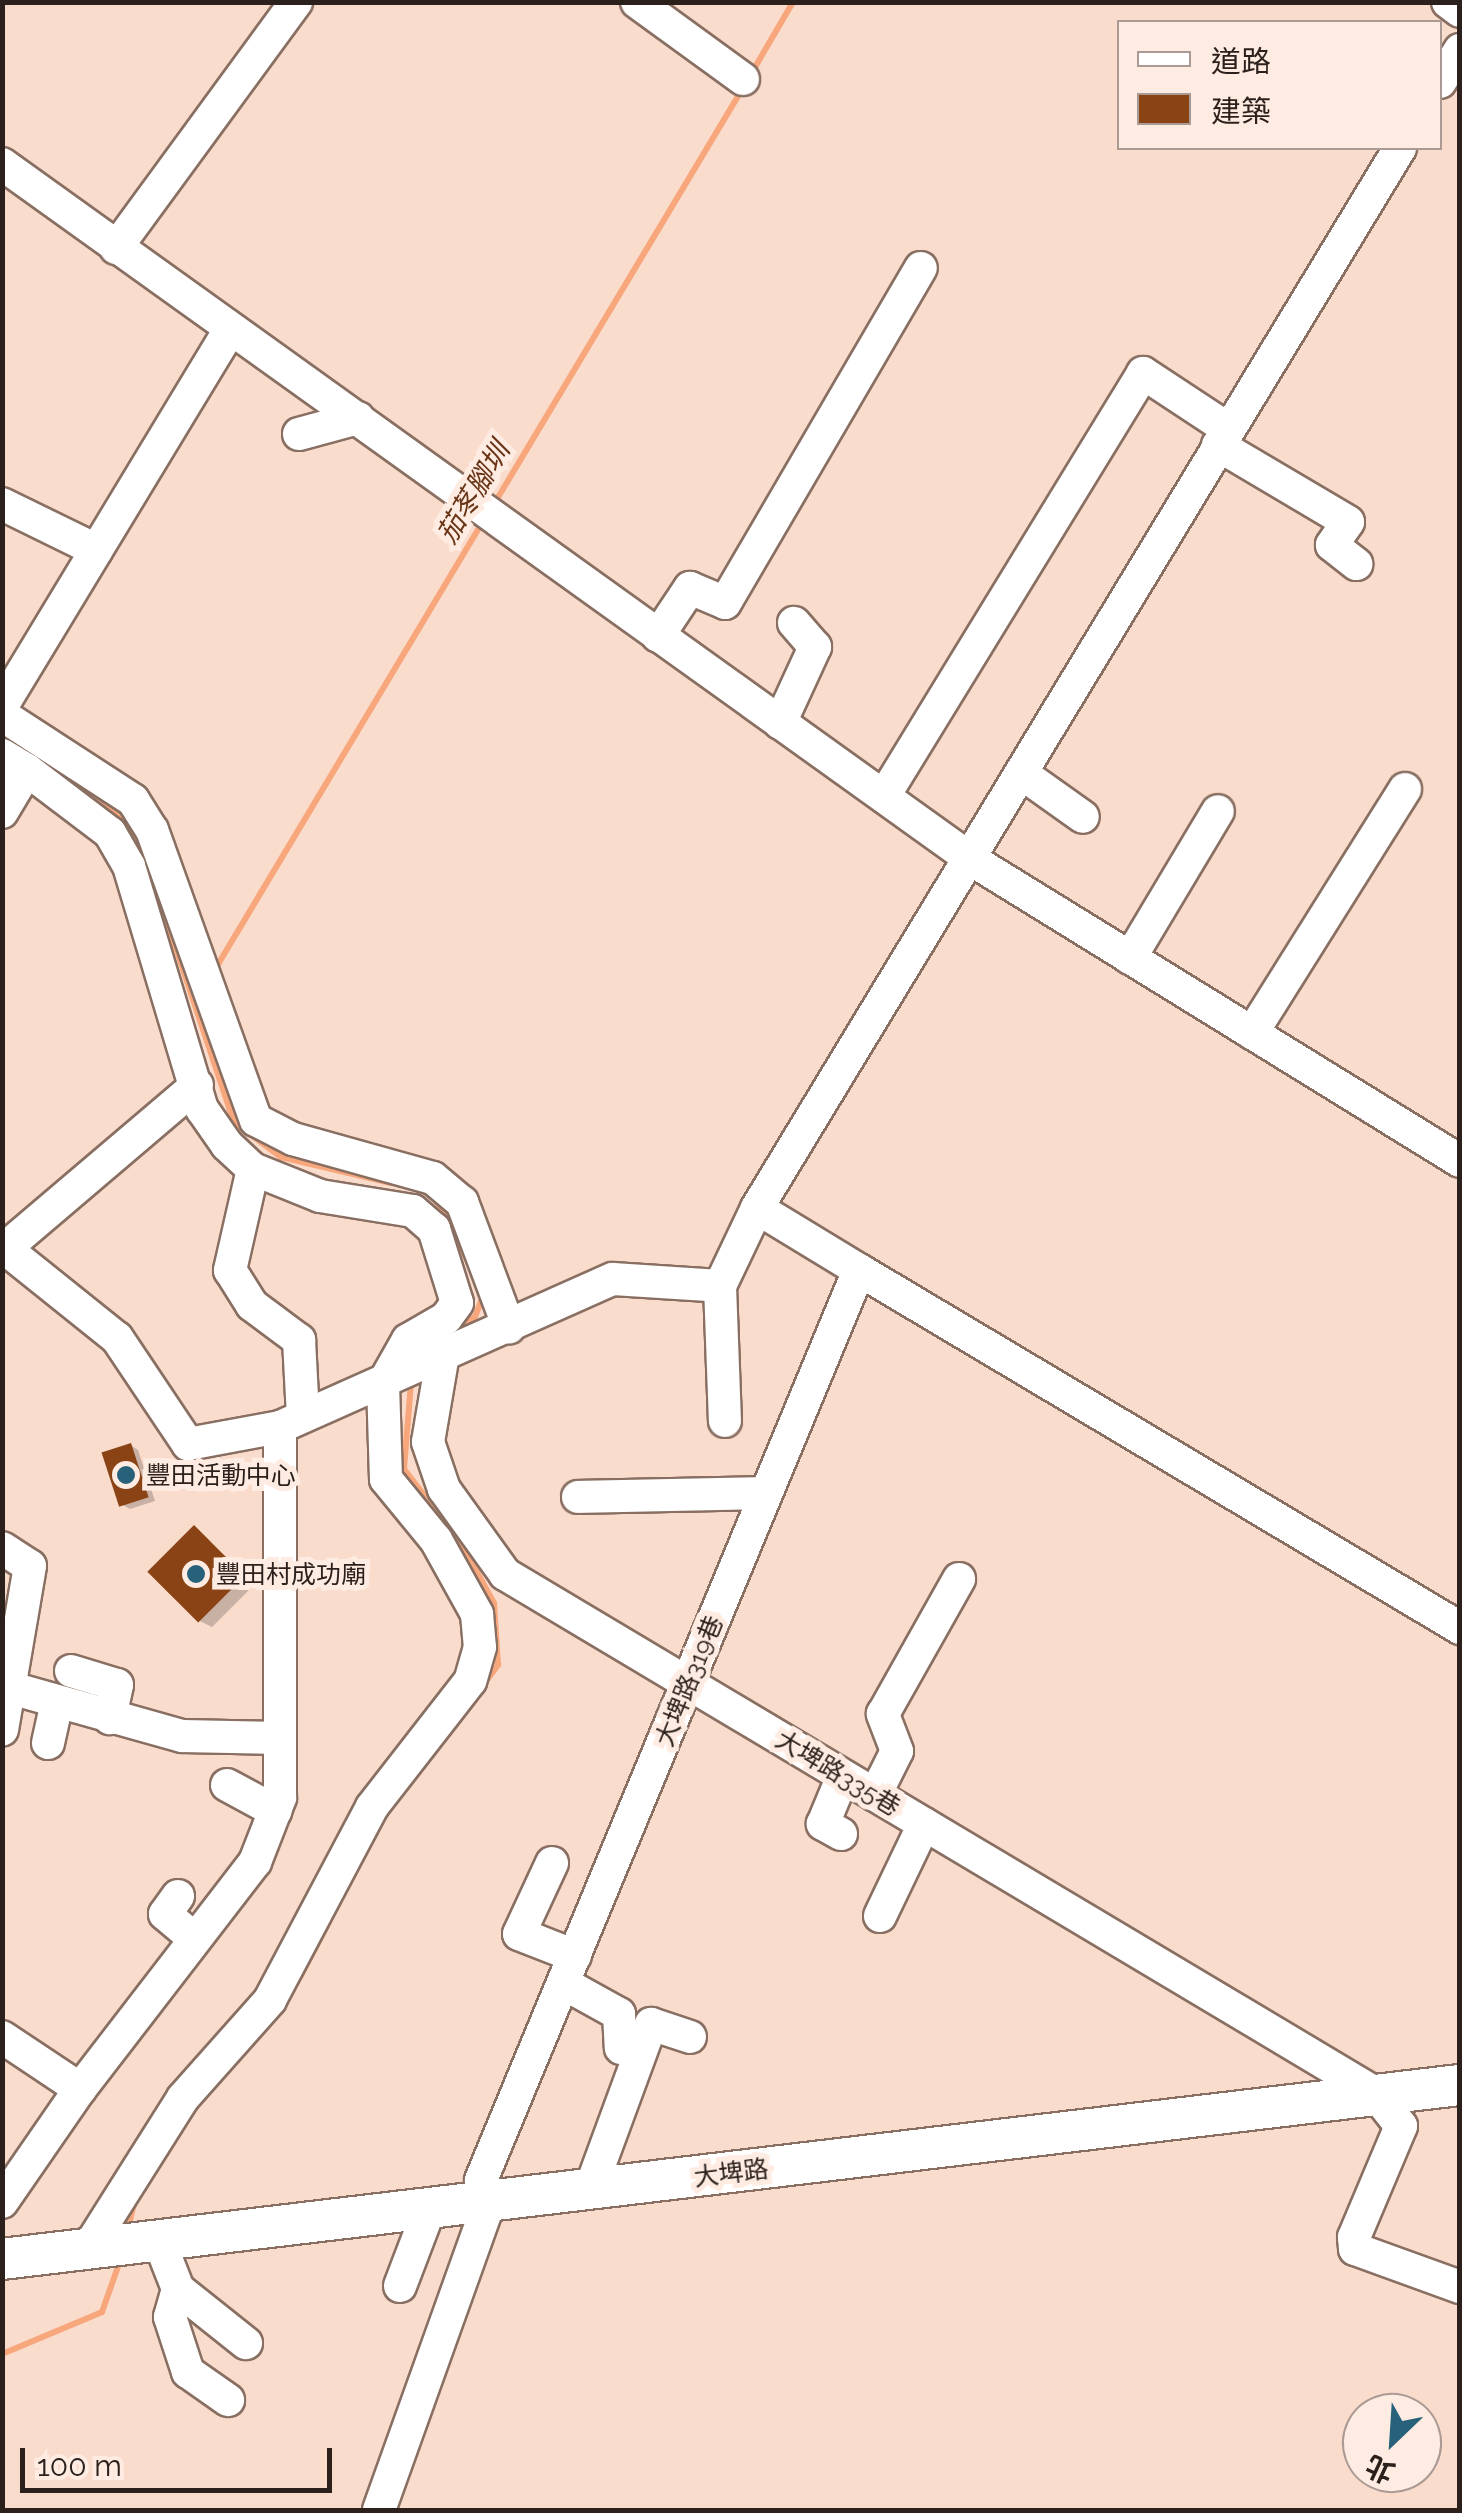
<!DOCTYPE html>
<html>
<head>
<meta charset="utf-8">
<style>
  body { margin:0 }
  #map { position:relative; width:1462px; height:2513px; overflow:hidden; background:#fadccd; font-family:Raleway,"Noto Sans TC",sans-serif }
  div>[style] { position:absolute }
  .shadow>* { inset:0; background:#0003 }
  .stream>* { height:6px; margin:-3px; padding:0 3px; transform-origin:3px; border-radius:3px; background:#f8a67b }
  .building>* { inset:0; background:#8a4314; transform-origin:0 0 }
  .roads { filter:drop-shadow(2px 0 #896f62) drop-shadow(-2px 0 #896f62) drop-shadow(0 2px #896f62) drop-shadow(0 -2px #896f62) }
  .minor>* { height:32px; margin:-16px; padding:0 16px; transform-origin:16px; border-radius:16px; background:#fff }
  .major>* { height:40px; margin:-20px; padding:0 20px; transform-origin:20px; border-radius:20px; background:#fff }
  .dots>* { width:28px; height:28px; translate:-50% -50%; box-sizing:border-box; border:5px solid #feece3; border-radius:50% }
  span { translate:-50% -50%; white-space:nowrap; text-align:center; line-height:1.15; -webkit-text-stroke:10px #feece3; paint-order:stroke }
  .poi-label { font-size:25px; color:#2b201b }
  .left { translate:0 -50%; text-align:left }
  .street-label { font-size:25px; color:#2b201b }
  .water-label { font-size:28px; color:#693516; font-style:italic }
  .frame { position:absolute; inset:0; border:5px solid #2b201b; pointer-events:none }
  .legend { position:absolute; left:1117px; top:20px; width:325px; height:130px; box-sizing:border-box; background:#feece3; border:2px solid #aa9a93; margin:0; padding:12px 18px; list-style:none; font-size:30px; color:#2b201b }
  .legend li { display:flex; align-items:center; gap:20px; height:50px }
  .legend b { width:50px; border:2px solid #aa9a93 }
  .north { position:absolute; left:1342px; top:2393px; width:100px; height:100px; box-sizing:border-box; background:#feece3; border:2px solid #aa9a93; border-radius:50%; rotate:205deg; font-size:28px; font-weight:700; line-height:40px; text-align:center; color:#2b201b }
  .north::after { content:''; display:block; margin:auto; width:35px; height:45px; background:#27627a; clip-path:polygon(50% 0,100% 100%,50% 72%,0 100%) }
  .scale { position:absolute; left:20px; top:2448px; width:312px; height:45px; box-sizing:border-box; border:5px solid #2b201b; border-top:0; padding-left:12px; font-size:30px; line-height:35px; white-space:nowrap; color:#2b201b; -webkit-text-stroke:8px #feece3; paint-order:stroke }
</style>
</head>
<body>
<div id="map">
  <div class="shadow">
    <i style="clip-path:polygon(130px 1445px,138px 1450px,155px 1501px,130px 1509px,123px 1505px)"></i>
    <i style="clip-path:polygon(194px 1528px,255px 1584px,212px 1627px,200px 1621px)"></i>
  </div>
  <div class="stream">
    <i style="left:751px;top:74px;width:83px;rotate:-59.7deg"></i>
    <i style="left:494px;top:504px;width:483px;rotate:-59.1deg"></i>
    <i style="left:36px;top:756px;width:108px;rotate:35.6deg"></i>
    <i style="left:124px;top:819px;width:39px;rotate:60deg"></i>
    <i style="left:156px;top:888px;width:247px;rotate:71.6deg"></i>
    <i style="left:234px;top:1122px;width:59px;rotate:36.7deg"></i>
    <i style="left:281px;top:1157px;width:112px;rotate:13.4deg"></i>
    <i style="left:214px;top:971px;width:522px;rotate:-59.11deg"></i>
    <i style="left:437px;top:1201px;width:68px;rotate:62.7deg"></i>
    <i style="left:455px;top:1328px;width:23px;rotate:-29deg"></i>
    <i style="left:475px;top:1317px;width:25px;rotate:-69deg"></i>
    <i style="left:411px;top:1383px;width:86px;rotate:94.7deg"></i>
    <i style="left:404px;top:1469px;width:93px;rotate:52.4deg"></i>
    <i style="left:461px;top:1543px;width:68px;rotate:61.2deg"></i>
    <i style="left:494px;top:1603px;width:62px;rotate:86.3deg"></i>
    <i style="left:498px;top:1665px;width:22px;rotate:126deg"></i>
    <i style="left:300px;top:1977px;width:62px;rotate:-62.2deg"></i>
    <i style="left:128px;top:2229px;width:28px;rotate:-77deg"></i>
    <i style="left:2px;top:2354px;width:108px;rotate:-22.8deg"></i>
    <i style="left:102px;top:2312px;width:54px;rotate:-70.6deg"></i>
  </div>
  <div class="building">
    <i style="left:131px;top:1443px;width:57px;height:31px;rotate:72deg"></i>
    <i style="left:194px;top:1525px;width:72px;height:66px;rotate:45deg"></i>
  </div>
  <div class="roads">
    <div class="minor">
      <i style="left:637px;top:2px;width:131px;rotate:36deg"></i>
      <i style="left:1448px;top:2px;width:15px;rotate:37deg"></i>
      <i style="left:1440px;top:82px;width:38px;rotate:-58deg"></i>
      <i style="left:2px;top:164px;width:1194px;rotate:35.66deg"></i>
      <i style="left:972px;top:860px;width:573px;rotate:31.67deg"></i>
      <i style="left:116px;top:248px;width:305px;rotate:-53.8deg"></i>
      <i style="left:299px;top:434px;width:61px;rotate:-15.2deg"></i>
      <i style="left:1218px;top:445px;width:151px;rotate:30.6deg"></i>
      <i style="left:1348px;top:522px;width:28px;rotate:125deg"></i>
      <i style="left:1332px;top:545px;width:31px;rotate:38deg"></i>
      <i style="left:2px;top:504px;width:105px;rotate:26.1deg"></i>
      <i style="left:658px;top:636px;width:58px;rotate:-56.3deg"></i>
      <i style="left:690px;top:588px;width:38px;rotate:23deg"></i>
      <i style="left:725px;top:603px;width:388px;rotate:-59.7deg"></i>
      <i style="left:2px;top:706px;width:438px;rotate:-58.8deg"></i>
      <i style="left:2px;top:715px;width:156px;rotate:33deg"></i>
      <i style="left:133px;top:800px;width:36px;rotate:58deg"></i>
      <i style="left:152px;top:830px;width:308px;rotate:70.3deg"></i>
      <i style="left:256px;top:1120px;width:42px;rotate:27.2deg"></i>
      <i style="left:293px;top:1139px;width:145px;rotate:15.6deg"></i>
      <i style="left:433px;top:1178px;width:38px;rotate:40deg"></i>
      <i style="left:462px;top:1202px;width:134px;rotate:69.5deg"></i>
      <i style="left:780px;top:723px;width:84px;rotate:-65.3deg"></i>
      <i style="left:815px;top:647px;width:32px;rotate:-131deg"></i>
      <i style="left:2px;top:755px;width:29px;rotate:31deg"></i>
      <i style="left:27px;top:770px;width:49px;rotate:120.8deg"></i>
      <i style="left:27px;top:770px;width:104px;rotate:37.2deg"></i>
      <i style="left:110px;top:833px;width:38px;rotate:60deg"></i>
      <i style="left:129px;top:866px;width:254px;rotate:73.3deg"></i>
      <i style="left:202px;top:1109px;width:44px;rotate:55.2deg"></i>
      <i style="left:227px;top:1145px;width:35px;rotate:43deg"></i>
      <i style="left:253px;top:1169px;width:72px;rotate:21.9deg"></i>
      <i style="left:320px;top:1196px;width:94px;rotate:9.2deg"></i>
      <i style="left:413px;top:1211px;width:28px;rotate:41deg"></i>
      <i style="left:434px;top:1229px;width:77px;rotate:72.7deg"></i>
      <i style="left:457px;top:1303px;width:19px;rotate:126deg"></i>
      <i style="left:446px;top:1318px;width:44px;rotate:149.9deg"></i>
      <i style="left:408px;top:1340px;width:51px;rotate:119.6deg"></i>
      <i style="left:383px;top:1384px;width:95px;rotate:88.2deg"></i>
      <i style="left:386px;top:1479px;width:79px;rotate:50.7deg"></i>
      <i style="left:436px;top:1540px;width:85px;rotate:61deg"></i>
      <i style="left:477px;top:1614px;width:33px;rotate:85deg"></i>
      <i style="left:480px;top:1647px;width:35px;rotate:106deg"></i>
      <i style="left:470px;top:1681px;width:160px;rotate:127.9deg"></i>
      <i style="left:372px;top:1807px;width:218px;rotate:117.9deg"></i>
      <i style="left:270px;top:2000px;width:131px;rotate:131.6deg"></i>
      <i style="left:183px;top:2098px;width:183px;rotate:122.3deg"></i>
      <i style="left:1024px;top:775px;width:72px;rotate:35.4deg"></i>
      <i style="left:884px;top:796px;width:496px;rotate:-58.5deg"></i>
      <i style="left:1143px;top:373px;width:102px;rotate:33.4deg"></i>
      <i style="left:1130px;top:958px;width:171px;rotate:-59.1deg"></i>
      <i style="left:1252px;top:1033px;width:288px;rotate:-57.9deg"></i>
      <i style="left:253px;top:1169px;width:104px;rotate:102.8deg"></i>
      <i style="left:230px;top:1270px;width:41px;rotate:57.8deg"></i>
      <i style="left:252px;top:1305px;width:59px;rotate:36.7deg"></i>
      <i style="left:299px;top:1340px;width:76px;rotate:87deg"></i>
      <i style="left:2px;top:1246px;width:147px;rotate:38.7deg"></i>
      <i style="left:117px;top:1338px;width:128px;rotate:56.2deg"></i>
      <i style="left:188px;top:1444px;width:94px;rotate:-10.5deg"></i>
      <i style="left:2px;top:1251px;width:256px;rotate:-40.4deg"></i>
      <i style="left:859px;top:1270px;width:700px;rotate:30.78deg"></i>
      <i style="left:720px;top:1286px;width:135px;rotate:87.9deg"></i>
      <i style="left:442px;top:1360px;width:83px;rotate:99.7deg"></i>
      <i style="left:428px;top:1442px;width:50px;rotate:71.2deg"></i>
      <i style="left:444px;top:1489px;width:105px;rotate:54.3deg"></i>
      <i style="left:505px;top:1574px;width:1013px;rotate:30.82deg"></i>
      <i style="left:1375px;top:2093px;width:42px;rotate:51.8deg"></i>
      <i style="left:1401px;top:2126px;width:121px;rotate:112.9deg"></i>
      <i style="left:1354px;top:2237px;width:12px;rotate:85deg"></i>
      <i style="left:1355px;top:2249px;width:112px;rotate:19.9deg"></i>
      <i style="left:578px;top:1497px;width:186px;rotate:-1.2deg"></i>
      <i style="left:2px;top:1548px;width:33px;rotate:33deg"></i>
      <i style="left:30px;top:1566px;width:166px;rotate:99.7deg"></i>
      <i style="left:71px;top:1671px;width:48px;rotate:16.9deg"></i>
      <i style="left:117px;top:1685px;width:34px;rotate:102deg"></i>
      <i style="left:11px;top:1688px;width:178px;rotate:15.7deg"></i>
      <i style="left:182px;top:1736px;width:98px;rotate:1.2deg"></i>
      <i style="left:48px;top:1743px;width:42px;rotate:-77.6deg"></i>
      <i style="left:227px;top:1785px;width:55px;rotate:28.4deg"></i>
      <i style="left:875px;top:1795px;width:49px;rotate:-63.4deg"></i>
      <i style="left:897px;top:1751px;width:40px;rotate:-111deg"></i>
      <i style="left:883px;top:1714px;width:155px;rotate:-60.6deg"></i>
      <i style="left:841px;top:1834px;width:21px;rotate:-151deg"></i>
      <i style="left:823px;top:1824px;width:52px;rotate:-67.4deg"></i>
      <i style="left:552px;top:1863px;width:78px;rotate:114.9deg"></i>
      <i style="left:519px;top:1934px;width:60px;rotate:21.4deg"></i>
      <i style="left:178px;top:1896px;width:22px;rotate:126deg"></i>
      <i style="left:165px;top:1914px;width:39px;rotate:40deg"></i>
      <i style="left:880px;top:1916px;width:102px;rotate:-64.4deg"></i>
      <i style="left:563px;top:1983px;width:64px;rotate:29deg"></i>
      <i style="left:619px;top:2014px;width:34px;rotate:87deg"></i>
      <i style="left:2px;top:2037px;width:94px;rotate:33.7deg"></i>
      <i style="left:590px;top:2190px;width:177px;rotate:-69.8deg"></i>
      <i style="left:651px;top:2024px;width:41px;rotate:18.4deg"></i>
      <i style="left:2px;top:2202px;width:137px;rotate:-55.4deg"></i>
      <i style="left:80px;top:2089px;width:287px;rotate:-52.4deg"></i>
      <i style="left:255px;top:1862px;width:69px;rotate:-68.7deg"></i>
      <i style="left:280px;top:1798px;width:371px;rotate:-90deg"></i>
      <i style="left:280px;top:1427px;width:364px;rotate:-24deg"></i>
      <i style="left:613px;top:1279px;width:107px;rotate:3.7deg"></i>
      <i style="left:720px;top:1286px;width:86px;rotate:-64.6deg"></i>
      <i style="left:757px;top:1208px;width:1240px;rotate:-58.76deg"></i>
      <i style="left:160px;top:2243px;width:49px;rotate:68.6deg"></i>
      <i style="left:178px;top:2289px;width:87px;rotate:38.5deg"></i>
      <i style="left:400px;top:2286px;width:81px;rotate:-69.1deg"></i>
      <i style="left:178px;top:2289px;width:29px;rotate:106deg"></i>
      <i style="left:170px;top:2317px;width:58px;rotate:71.9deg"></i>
      <i style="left:188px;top:2372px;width:49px;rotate:35deg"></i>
      <i style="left:379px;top:2510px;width:327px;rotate:-70.3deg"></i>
      <i style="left:489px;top:2202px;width:23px;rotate:-110deg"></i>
      <i style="left:481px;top:2180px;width:985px;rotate:-67.44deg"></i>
      <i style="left:859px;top:1270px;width:119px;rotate:-148.7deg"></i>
    </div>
    <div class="major">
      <i style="left:2px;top:2259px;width:1468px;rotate:-6.81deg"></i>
    </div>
  </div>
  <div class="dots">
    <i style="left:126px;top:1475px;background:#27627a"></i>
    <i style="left:196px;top:1574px;background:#27627a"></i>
  </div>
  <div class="poi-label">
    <span class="left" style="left:146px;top:1475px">豐田活動中心</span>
    <span class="left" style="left:216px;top:1574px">豐田村成功廟</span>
  </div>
  <div class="street-label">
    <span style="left:689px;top:1681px;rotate:-68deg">大埤路319巷</span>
    <span style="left:838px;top:1773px;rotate:31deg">大埤路335巷</span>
    <span style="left:731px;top:2173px;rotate:-7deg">大埤路</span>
  </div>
  <div class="water-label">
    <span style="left:474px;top:493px;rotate:-59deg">茄苳腳圳</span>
  </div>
  <div class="frame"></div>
  <ul class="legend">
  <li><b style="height:12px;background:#fff"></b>道路</li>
  <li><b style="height:28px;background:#8a4314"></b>建築</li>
  </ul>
  <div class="north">北</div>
  <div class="scale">100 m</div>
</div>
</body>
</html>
